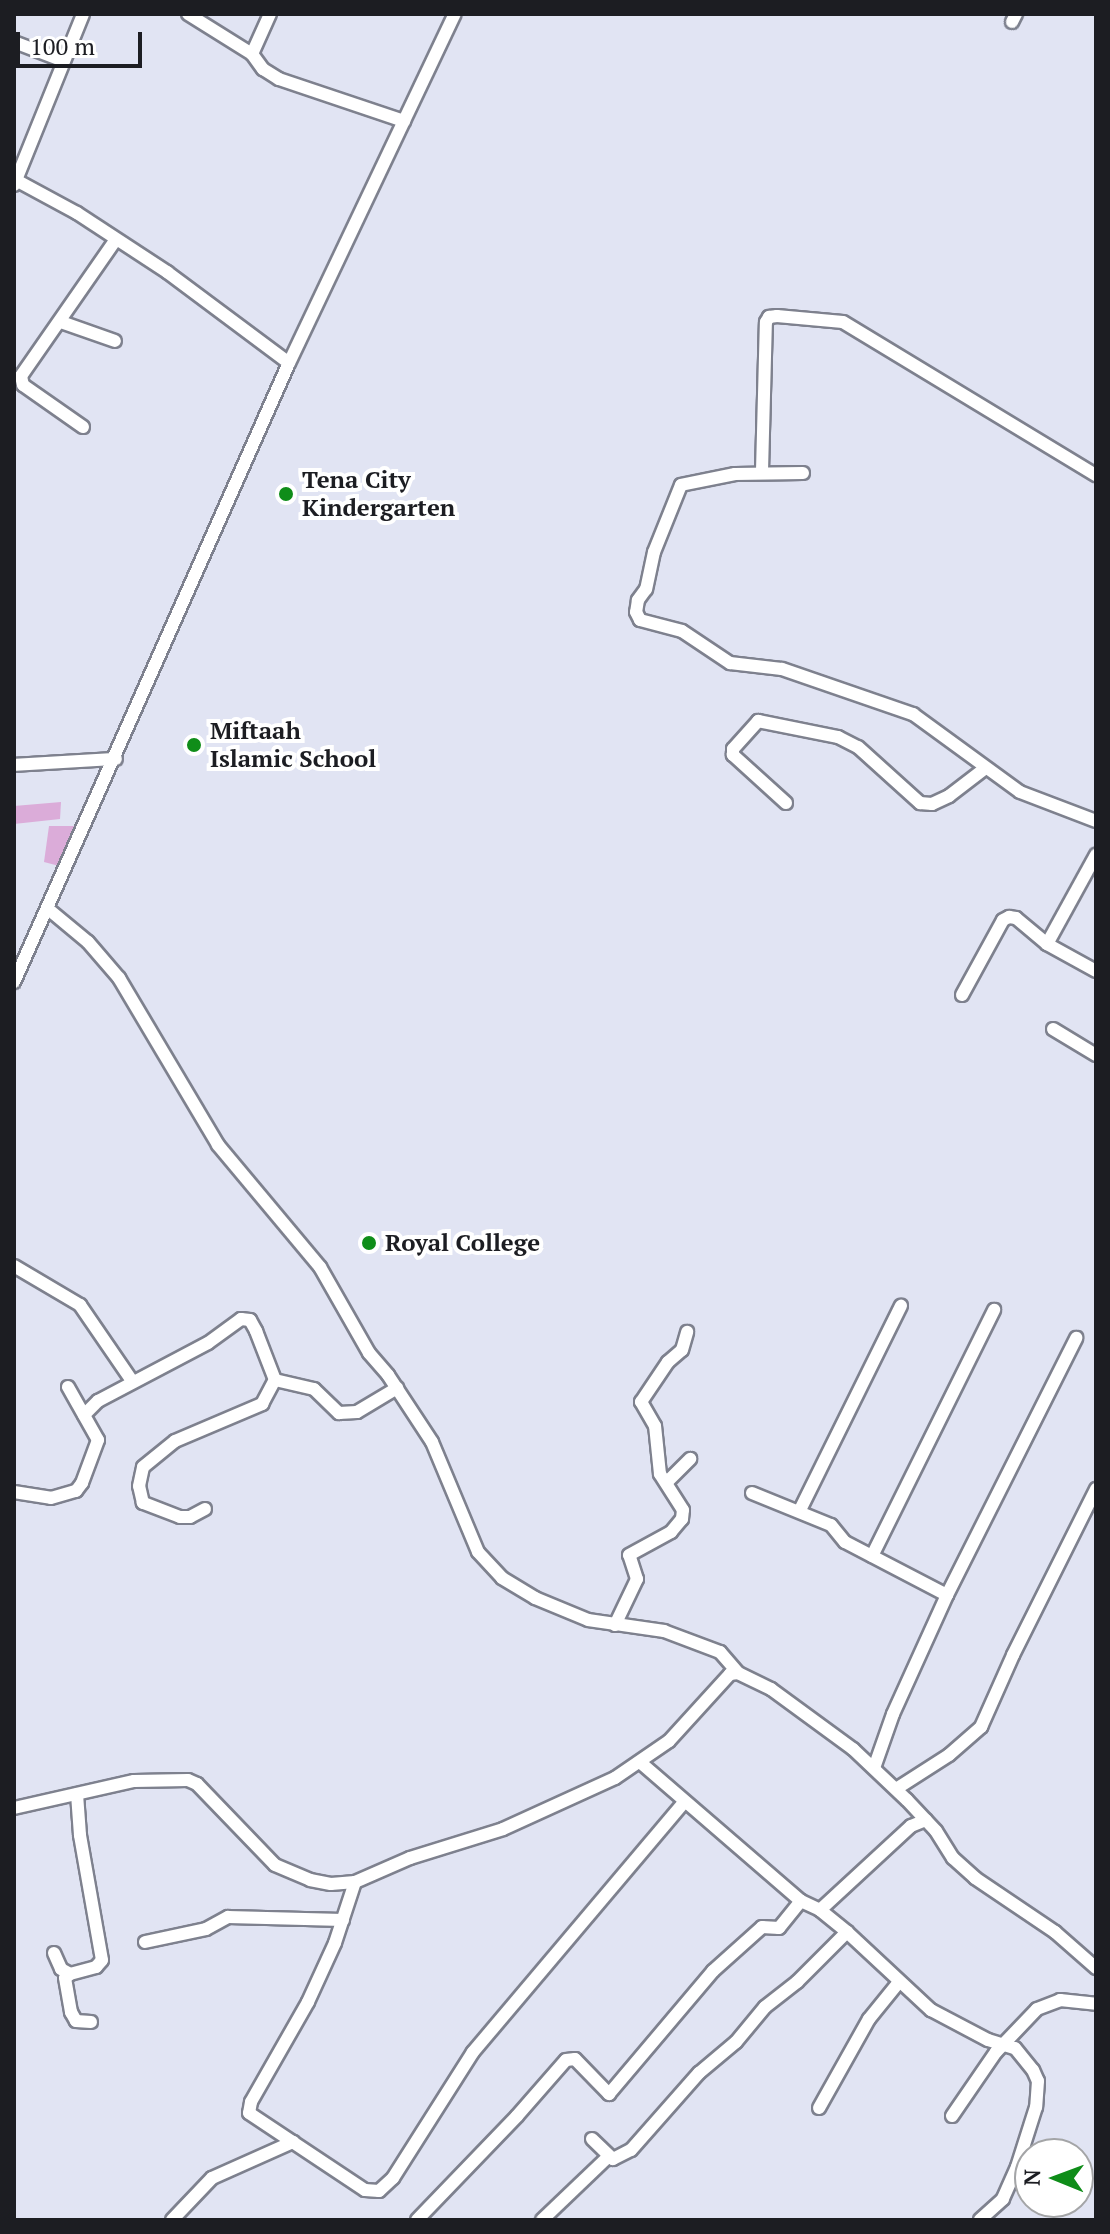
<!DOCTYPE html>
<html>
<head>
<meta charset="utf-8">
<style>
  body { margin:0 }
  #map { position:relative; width:1110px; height:2234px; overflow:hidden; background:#e1e4f3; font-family:"PT Serif",serif }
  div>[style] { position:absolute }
  .green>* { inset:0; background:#dbacd9 }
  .roads { filter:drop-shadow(2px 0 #7e818e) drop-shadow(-2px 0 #7e818e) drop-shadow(0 2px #7e818e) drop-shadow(0 -2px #7e818e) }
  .minor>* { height:12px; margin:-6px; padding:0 6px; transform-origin:6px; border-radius:6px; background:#fff }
  .dots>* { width:22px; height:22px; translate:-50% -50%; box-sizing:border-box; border:4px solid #fff; border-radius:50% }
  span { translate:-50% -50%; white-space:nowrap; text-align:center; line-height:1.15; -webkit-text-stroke:8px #fff; paint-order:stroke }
  .poi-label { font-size:24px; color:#1c1d22; font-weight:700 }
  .left { translate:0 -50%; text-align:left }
  .frame { position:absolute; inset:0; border:16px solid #1c1d22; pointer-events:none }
  .north { position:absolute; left:1014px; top:2138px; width:80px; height:80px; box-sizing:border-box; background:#fff; border:2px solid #a4a5a7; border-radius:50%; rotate:271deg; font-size:22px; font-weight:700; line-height:32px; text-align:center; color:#1c1d22 }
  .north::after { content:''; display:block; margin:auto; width:28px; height:36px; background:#0f8d19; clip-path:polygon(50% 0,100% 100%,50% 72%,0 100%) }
  .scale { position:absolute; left:16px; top:32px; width:126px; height:36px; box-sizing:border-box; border:4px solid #1c1d22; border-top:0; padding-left:10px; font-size:24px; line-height:28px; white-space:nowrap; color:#1c1d22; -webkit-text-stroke:6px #fff; paint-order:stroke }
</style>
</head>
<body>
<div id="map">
  <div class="green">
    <i style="clip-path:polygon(61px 802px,60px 819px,14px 824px,14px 806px)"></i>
    <i style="clip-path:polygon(49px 826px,83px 826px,63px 867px,44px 862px)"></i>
  </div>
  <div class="roads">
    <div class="minor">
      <i style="left:188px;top:14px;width:75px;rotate:32deg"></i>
      <i style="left:252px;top:54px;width:19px;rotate:54deg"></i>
      <i style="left:263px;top:69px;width:19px;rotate:32deg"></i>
      <i style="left:279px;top:79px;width:132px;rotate:18.6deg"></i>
      <i style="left:1012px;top:22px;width:9px;rotate:-63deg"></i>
      <i style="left:14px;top:42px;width:53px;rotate:20.8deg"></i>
      <i style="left:252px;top:54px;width:44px;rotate:-65.8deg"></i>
      <i style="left:14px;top:179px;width:72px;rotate:28.4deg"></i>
      <i style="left:77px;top:213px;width:108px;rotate:33.2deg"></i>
      <i style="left:167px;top:272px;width:152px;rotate:36.7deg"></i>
      <i style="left:14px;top:185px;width:184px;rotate:-68deg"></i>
      <i style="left:61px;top:322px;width:57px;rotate:19.4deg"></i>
      <i style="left:83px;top:427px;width:73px;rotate:-145deg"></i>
      <i style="left:23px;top:385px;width:9px;rotate:-103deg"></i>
      <i style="left:21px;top:376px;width:165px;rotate:-55.2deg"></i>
      <i style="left:762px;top:471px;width:149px;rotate:-88.5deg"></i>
      <i style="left:766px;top:322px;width:6px;rotate:-59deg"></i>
      <i style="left:769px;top:317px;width:8px;rotate:-7deg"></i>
      <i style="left:777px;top:316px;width:66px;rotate:5.2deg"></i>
      <i style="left:843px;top:322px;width:296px;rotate:31.2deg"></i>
      <i style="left:803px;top:473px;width:68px;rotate:179.2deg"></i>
      <i style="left:735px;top:474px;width:55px;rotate:168.5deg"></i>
      <i style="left:681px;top:485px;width:72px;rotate:111.9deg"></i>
      <i style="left:654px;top:552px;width:38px;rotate:102deg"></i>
      <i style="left:646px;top:589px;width:14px;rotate:126deg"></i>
      <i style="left:638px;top:600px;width:12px;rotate:99deg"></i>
      <i style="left:636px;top:612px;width:9px;rotate:63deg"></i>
      <i style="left:640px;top:620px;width:43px;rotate:14.7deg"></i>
      <i style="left:682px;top:631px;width:58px;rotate:33.7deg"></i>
      <i style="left:730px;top:663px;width:52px;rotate:6.6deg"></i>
      <i style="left:782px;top:669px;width:139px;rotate:19deg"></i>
      <i style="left:913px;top:714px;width:132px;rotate:36.1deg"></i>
      <i style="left:1020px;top:792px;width:81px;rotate:20.9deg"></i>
      <i style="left:14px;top:765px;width:102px;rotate:-3.4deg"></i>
      <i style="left:786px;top:803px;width:72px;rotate:-137.8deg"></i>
      <i style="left:733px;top:755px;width:6px;rotate:-90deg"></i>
      <i style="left:733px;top:749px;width:38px;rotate:-48deg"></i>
      <i style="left:758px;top:721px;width:82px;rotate:11.3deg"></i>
      <i style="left:838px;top:737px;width:22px;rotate:27deg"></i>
      <i style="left:858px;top:747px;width:84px;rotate:42.1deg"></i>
      <i style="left:920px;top:803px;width:12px;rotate:5deg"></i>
      <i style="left:932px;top:804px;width:19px;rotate:-25deg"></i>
      <i style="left:949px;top:796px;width:44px;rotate:-37.6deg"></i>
      <i style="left:47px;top:908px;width:53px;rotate:39.7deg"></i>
      <i style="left:88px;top:942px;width:48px;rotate:49.3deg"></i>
      <i style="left:119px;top:978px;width:194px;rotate:59.3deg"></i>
      <i style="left:218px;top:1145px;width:159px;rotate:50.1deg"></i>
      <i style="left:320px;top:1267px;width:99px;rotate:60.3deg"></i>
      <i style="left:369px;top:1353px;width:29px;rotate:49deg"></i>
      <i style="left:388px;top:1375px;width:80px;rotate:56.7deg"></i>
      <i style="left:432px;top:1442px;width:119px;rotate:67.3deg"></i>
      <i style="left:478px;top:1552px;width:35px;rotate:47deg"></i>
      <i style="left:502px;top:1578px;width:39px;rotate:31deg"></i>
      <i style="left:535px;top:1598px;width:57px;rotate:22.5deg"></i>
      <i style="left:588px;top:1620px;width:77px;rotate:8.2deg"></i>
      <i style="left:664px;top:1631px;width:60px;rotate:20.6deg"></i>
      <i style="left:720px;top:1652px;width:28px;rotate:49deg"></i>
      <i style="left:738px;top:1673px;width:37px;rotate:26deg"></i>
      <i style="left:771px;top:1689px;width:102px;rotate:36.2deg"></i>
      <i style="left:853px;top:1749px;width:74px;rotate:43.4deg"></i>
      <i style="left:907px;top:1800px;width:42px;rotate:46.9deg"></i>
      <i style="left:936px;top:1831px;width:32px;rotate:58deg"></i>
      <i style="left:953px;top:1858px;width:30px;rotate:42deg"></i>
      <i style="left:975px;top:1878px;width:97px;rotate:34deg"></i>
      <i style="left:1055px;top:1932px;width:55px;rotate:41.3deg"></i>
      <i style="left:1047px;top:944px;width:102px;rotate:-61.2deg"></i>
      <i style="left:14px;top:982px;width:677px;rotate:-66.05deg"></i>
      <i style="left:289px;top:363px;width:386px;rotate:-64.6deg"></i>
      <i style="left:962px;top:995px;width:85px;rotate:-61.3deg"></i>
      <i style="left:1003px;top:920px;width:7px;rotate:-27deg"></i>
      <i style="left:1009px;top:917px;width:7px;rotate:8deg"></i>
      <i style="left:1016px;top:918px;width:40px;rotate:40deg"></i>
      <i style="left:1047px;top:944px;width:56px;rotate:28.9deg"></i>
      <i style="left:1053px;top:1029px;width:50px;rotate:31.2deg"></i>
      <i style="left:14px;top:1266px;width:77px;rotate:30.6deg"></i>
      <i style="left:80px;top:1305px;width:92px;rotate:55.6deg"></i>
      <i style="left:84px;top:1415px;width:20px;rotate:-45deg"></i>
      <i style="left:98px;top:1401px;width:124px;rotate:-27.8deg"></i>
      <i style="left:208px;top:1343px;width:41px;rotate:-36deg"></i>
      <i style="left:241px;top:1319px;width:9px;rotate:6deg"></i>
      <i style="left:250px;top:1320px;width:13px;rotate:61deg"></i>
      <i style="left:256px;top:1331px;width:53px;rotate:68.8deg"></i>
      <i style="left:275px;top:1380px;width:40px;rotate:13deg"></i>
      <i style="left:314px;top:1389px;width:35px;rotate:44deg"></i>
      <i style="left:339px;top:1413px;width:18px;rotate:-3deg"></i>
      <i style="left:357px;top:1412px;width:47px;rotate:-31deg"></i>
      <i style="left:667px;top:1482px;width:33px;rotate:-45deg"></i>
      <i style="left:14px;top:1492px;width:37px;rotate:9deg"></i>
      <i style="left:51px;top:1498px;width:26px;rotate:-16deg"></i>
      <i style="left:76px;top:1491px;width:10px;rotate:-53deg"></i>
      <i style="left:82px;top:1483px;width:46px;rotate:-69.6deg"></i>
      <i style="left:98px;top:1440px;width:61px;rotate:-119.5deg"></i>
      <i style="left:752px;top:1493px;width:85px;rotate:22.1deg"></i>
      <i style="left:831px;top:1525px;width:22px;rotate:51deg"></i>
      <i style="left:845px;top:1542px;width:115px;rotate:27.5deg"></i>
      <i style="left:205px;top:1509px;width:17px;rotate:152deg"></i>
      <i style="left:190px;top:1517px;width:10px;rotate:180deg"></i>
      <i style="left:180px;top:1517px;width:40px;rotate:-159deg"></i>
      <i style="left:143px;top:1503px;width:17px;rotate:-103deg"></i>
      <i style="left:139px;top:1486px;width:19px;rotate:-78deg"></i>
      <i style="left:143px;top:1467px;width:41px;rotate:-39.1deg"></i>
      <i style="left:175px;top:1441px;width:95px;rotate:-23deg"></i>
      <i style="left:262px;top:1404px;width:27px;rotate:-62deg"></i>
      <i style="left:800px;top:1510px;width:228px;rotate:-63.7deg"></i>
      <i style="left:872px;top:1556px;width:275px;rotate:-63.6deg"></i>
      <i style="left:615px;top:1625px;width:51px;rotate:-64.4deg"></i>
      <i style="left:637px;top:1579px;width:25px;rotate:-108deg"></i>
      <i style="left:629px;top:1555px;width:48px;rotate:-28.7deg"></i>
      <i style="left:671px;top:1532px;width:17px;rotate:-50deg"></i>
      <i style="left:682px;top:1519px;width:9px;rotate:-84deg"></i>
      <i style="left:683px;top:1510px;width:43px;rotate:-122.6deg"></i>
      <i style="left:660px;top:1474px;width:48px;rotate:-95.9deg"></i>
      <i style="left:655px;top:1426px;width:28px;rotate:-120deg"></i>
      <i style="left:641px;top:1402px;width:48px;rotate:-56deg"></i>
      <i style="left:668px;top:1362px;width:18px;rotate:-41deg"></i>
      <i style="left:682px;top:1350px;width:19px;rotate:-74deg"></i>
      <i style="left:641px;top:1763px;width:211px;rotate:40.8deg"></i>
      <i style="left:801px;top:1901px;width:21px;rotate:25deg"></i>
      <i style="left:820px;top:1910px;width:35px;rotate:39deg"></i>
      <i style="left:847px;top:1932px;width:115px;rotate:42.9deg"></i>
      <i style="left:931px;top:2010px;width:64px;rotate:27.8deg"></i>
      <i style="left:988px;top:2040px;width:28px;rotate:17deg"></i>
      <i style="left:1015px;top:2048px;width:28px;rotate:51deg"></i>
      <i style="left:1033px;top:2070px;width:12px;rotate:66deg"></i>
      <i style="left:1038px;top:2081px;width:26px;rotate:94deg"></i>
      <i style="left:1036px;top:2107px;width:63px;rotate:107.6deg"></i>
      <i style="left:1017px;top:2167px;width:35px;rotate:114deg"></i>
      <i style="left:1003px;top:2199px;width:31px;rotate:138deg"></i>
      <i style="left:874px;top:1768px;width:57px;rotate:-70.6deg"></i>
      <i style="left:893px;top:1714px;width:131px;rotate:-65.6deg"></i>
      <i style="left:947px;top:1595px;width:288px;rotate:-63.3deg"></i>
      <i style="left:896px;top:1789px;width:63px;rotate:-32.7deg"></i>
      <i style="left:949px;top:1755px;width:43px;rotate:-41.2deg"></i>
      <i style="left:981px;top:1727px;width:79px;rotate:-66deg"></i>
      <i style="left:1013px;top:1655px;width:186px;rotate:-63.4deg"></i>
      <i style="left:14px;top:1808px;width:123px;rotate:-12.7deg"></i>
      <i style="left:134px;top:1781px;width:54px;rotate:-1.1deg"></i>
      <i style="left:188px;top:1780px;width:10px;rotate:24deg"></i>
      <i style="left:197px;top:1784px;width:112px;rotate:46.1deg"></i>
      <i style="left:275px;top:1865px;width:38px;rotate:23deg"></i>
      <i style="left:310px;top:1880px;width:21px;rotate:11deg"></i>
      <i style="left:331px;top:1884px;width:24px;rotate:-5deg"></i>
      <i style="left:355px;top:1882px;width:60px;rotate:-23.6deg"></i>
      <i style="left:410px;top:1858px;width:97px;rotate:-17.3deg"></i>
      <i style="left:503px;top:1829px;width:123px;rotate:-24.5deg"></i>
      <i style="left:615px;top:1778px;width:65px;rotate:-34.4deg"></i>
      <i style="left:669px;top:1741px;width:91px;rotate:-47.7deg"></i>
      <i style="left:730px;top:1674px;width:8px;rotate:-7deg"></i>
      <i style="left:355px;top:1882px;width:64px;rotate:108.2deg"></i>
      <i style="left:335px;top:1943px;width:65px;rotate:114.6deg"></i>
      <i style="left:308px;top:2002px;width:115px;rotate:119.7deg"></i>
      <i style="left:251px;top:2102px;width:11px;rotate:100deg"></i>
      <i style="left:249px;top:2113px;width:139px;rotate:33.6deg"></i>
      <i style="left:365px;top:2190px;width:14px;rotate:4deg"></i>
      <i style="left:379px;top:2191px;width:19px;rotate:-43deg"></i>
      <i style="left:393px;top:2178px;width:149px;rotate:-57.6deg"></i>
      <i style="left:473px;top:2052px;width:327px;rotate:-49.8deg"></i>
      <i style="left:820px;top:1910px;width:124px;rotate:-42.7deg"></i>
      <i style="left:911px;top:1826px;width:16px;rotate:-22deg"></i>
      <i style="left:145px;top:1942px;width:62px;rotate:-12deg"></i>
      <i style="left:206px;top:1929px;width:25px;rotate:-29deg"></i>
      <i style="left:228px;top:1917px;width:115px;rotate:1.5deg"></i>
      <i style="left:54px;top:1953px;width:17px;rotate:66deg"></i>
      <i style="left:61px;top:1969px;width:10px;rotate:29deg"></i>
      <i style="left:70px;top:1974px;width:27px;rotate:-15deg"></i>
      <i style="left:96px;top:1967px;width:9px;rotate:-49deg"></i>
      <i style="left:102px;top:1960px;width:127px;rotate:-100deg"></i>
      <i style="left:80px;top:1835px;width:41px;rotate:-94.2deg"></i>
      <i style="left:70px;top:1974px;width:6px;rotate:141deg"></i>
      <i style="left:65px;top:1978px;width:35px;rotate:80deg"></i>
      <i style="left:71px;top:2012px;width:10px;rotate:61deg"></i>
      <i style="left:76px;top:2021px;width:15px;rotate:4deg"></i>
      <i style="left:819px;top:2108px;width:102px;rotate:-60.7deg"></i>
      <i style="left:869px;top:2019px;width:48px;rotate:-51deg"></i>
      <i style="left:952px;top:2116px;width:78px;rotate:-55.5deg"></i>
      <i style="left:996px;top:2052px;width:59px;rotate:-46.4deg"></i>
      <i style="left:1037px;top:2009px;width:25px;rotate:-21deg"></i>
      <i style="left:1060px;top:2000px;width:36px;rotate:6deg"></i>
      <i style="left:592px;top:2139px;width:29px;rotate:44deg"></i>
      <i style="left:613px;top:2159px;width:20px;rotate:-27deg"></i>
      <i style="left:631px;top:2150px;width:103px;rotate:-48.6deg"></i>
      <i style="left:699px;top:2073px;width:48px;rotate:-40deg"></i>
      <i style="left:736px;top:2042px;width:45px;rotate:-50.4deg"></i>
      <i style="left:765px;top:2007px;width:41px;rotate:-38deg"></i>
      <i style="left:797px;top:1982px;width:71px;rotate:-45deg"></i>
      <i style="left:172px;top:2220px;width:58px;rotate:-46.4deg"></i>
      <i style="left:212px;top:2178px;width:89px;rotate:-24deg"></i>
      <i style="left:417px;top:2220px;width:144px;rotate:-46.1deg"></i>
      <i style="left:517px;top:2116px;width:74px;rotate:-48.8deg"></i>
      <i style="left:566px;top:2060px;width:9px;rotate:-6deg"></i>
      <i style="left:575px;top:2059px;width:49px;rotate:45.8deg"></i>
      <i style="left:609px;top:2094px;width:161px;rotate:-49.8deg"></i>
      <i style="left:713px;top:1971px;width:66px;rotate:-41.9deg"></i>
      <i style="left:762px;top:1927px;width:17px;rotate:3deg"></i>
      <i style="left:779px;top:1928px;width:35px;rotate:-51deg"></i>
      <i style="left:542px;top:2220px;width:91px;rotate:-43.7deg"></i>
    </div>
  </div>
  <div class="dots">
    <i style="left:286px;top:494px;background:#0f8d19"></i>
    <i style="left:194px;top:745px;background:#0f8d19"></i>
    <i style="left:369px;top:1243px;background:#0f8d19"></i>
  </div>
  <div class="poi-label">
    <span class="left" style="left:302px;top:494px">Tena City<br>Kindergarten</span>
    <span class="left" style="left:210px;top:745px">Miftaah<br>Islamic School</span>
    <span class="left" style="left:385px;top:1243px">Royal College</span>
  </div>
  <div class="frame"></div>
  <div class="north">N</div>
  <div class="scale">100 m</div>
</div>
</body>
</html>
